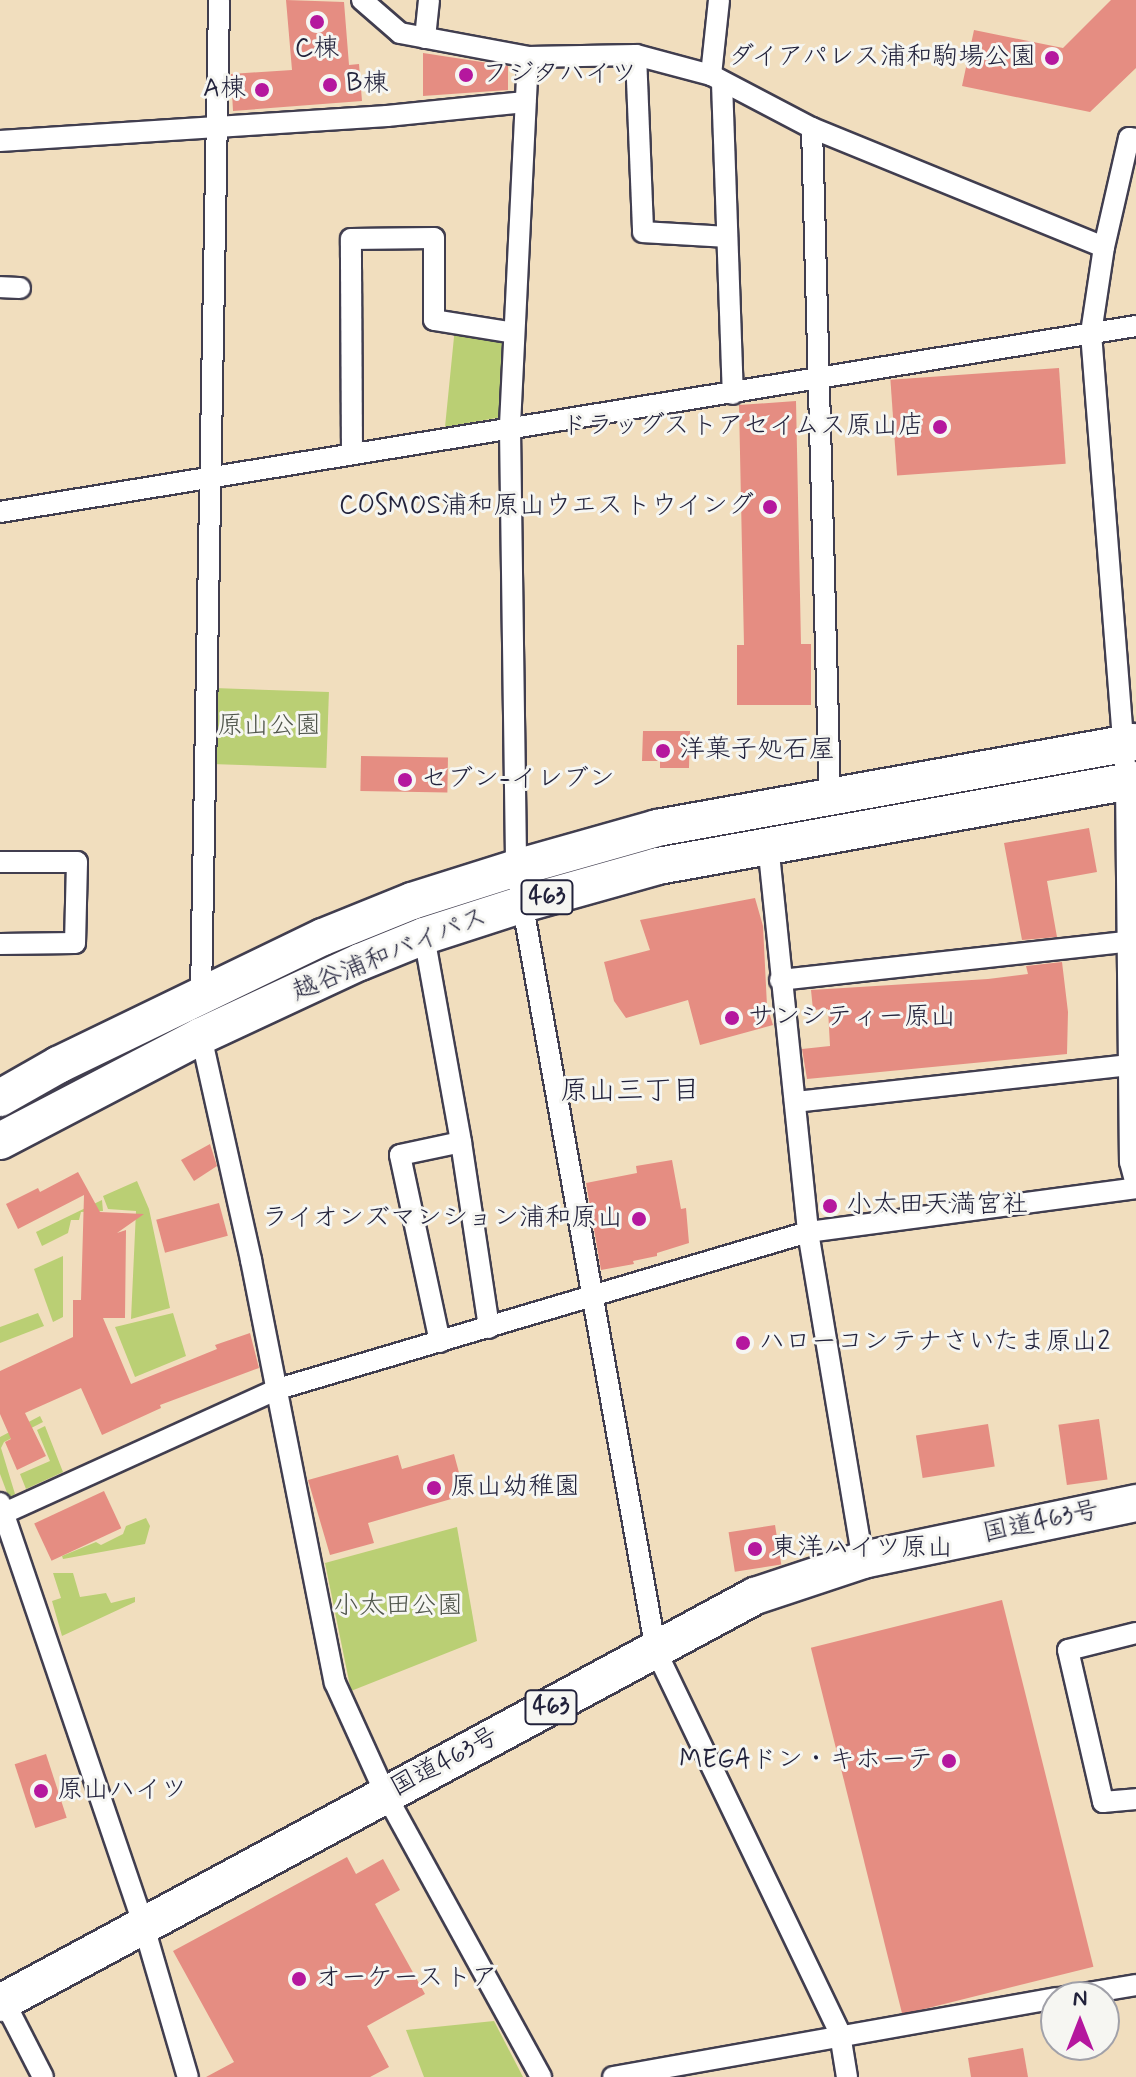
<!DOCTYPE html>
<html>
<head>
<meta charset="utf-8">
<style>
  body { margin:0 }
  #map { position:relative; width:1136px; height:2077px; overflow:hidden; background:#f1debe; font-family:Mynerve,"Klee One",sans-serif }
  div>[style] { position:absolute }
  .green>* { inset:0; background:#bacf74; transform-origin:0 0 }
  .building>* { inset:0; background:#e58d82; transform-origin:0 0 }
  .roads { filter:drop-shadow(2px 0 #413e4f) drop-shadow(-2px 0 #413e4f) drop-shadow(0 2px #413e4f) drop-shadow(0 -2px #413e4f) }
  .street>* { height:20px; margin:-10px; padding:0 10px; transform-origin:10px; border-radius:10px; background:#fff }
  .highway>* { height:36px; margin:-18px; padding:0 18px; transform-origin:18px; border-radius:18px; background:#fff }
  .dots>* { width:22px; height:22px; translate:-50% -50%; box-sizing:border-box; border:4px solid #f6f6f2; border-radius:50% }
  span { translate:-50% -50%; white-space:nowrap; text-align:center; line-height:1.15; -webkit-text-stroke:6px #f6f6f2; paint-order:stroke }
  .shield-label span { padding:2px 6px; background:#f6f6f2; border:2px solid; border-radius:6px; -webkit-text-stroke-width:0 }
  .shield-label { font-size:24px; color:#22223b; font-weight:700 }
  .poi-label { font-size:26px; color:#22223b }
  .right { translate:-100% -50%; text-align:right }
  .left { translate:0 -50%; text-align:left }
  .park-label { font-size:26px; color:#50564c }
  .street-label { font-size:26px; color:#22223b }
  .neighbourhood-label { font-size:28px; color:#22223b }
  .north { position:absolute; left:1040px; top:1981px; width:80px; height:80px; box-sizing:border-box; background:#f6f6f2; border:2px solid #a1a1a9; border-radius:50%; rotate:0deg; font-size:22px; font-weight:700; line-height:32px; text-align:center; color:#22223b }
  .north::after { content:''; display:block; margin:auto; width:28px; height:36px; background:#b5179e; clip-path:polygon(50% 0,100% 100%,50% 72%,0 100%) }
</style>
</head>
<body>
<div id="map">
  <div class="green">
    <i style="clip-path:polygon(455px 327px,506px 336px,502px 417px,445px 427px)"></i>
    <i style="left:214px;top:688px;width:115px;height:76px;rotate:2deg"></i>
    <i style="clip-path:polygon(137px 1181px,149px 1209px,170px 1308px,131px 1319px,136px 1211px,108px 1209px,103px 1196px)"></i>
    <i style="clip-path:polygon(102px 1200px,103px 1211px,81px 1212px,79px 1220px,71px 1220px,68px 1233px,42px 1246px,36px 1232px)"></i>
    <i style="clip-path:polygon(63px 1256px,63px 1317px,53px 1322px,34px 1269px)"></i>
    <i style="clip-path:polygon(38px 1313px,44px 1326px,0 1343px,0 1327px)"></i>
    <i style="clip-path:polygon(173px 1313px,186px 1356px,135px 1377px,115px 1327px)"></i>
    <i style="clip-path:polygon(40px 1416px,43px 1422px,4px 1442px,1px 1448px,15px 1494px,9px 1498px,0 1474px,0 1437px)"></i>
    <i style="clip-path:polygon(45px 1426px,63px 1472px,26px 1489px,20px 1474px,50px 1461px,37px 1430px)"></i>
    <i style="clip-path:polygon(146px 1518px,150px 1526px,145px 1544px,63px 1559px,62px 1556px,96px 1542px,101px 1545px,123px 1534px,126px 1526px)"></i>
    <i style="clip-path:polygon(457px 1527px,477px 1641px,351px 1691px,325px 1563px)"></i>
    <i style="clip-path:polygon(53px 1573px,73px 1573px,80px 1597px,106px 1593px,111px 1603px,135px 1597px,135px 1602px,62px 1636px,52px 1601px,61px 1598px)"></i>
    <i style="clip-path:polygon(494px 2021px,523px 2077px,424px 2077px,406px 2030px)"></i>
  </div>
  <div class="building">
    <i style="clip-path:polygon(286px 0,344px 2px,349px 65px,359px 64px,362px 101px,233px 111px,231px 74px,292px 70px)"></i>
    <i style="clip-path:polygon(1111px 0,1136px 0,1136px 68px,1090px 112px,962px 86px,974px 30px,1063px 48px)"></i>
    <i style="clip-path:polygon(423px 53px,508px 66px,508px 90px,423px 96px)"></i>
    <i style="left:1059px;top:368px;width:96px;height:169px;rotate:86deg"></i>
    <i style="clip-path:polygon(796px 401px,801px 644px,811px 644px,811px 705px,737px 705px,737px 645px,744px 645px,739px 405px)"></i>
    <i style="clip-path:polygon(643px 731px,690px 731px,689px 768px,660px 768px,660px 761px,642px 761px)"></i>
    <i style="left:361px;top:756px;width:87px;height:35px;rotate:1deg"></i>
    <i style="clip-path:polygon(1089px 828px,1097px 872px,1047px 881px,1057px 937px,1022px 940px,1004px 843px)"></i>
    <i style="clip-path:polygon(755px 898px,763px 926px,767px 1006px,773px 1025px,700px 1045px,688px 1000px,626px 1018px,614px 1001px,604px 962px,650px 950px,640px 920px)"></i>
    <i style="clip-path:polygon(1062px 962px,1068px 1012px,1067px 1054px,807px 1079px,802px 1049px,830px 1046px,828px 1009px,813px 1010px,811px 990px,988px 979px,1028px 974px,1026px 966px)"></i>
    <i style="clip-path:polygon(210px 1144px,217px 1166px,194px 1181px,181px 1160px)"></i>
    <i style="clip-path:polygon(672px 1160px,681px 1209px,686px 1208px,689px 1243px,657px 1253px,657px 1256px,633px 1261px,634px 1264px,601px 1270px,586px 1183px,637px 1173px,636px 1166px)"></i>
    <i style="clip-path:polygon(78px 1172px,100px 1212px,144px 1214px,117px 1233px,126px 1230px,125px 1318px,103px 1318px,131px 1384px,217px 1349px,215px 1345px,250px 1333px,259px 1368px,160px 1405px,161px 1408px,102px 1435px,81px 1388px,25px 1413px,46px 1456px,17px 1470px,5px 1442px,11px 1439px,0 1414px,0 1371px,73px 1337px,73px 1300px,81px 1300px,84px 1195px,18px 1229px,6px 1204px,38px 1188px,40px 1192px)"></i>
    <i style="left:219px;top:1203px;width:34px;height:65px;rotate:75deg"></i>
    <i style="left:1099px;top:1419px;width:61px;height:41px;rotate:82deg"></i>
    <i style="left:988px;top:1424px;width:43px;height:73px;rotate:81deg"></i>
    <i style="clip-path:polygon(454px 1454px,465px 1495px,368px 1523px,374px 1543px,330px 1555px,308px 1480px,398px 1455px,402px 1469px)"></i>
    <i style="left:104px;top:1491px;width:41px;height:77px;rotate:65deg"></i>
    <i style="left:775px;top:1525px;width:40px;height:47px;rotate:81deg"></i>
    <i style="left:1002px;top:1600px;width:378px;height:197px;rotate:76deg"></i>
    <i style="left:46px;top:1754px;width:67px;height:33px;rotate:72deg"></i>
    <i style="clip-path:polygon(347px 1857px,356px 1874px,383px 1859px,400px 1890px,375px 1904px,425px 1994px,367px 2026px,389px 2067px,370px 2077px,206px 2077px,234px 2062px,173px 1951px)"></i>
    <i style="clip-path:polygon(1023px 2048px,1028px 2077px,971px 2077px,968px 2058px)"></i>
  </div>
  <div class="roads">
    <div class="street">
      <i style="left:362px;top:0;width:50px;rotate:41deg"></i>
      <i style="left:400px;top:33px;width:130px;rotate:10.6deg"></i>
      <i style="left:528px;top:57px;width:108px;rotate:-1.1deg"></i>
      <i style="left:636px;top:55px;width:78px;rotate:14.9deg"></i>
      <i style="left:711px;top:75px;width:114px;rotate:27.7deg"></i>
      <i style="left:812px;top:128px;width:315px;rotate:22.2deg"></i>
      <i style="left:425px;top:38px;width:38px;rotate:-84deg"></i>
      <i style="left:636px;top:55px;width:177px;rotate:87.7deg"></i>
      <i style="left:643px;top:232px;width:84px;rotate:3.4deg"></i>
      <i style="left:528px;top:57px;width:372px;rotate:92.8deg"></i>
      <i style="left:510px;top:429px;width:439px;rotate:89.2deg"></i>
      <i style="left:516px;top:868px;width:795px;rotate:79.86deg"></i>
      <i style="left:656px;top:1651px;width:425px;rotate:64.3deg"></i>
      <i style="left:840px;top:2034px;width:44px;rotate:80.8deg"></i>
      <i style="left:711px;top:75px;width:75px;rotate:-83.9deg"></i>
      <i style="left:722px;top:83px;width:311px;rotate:88deg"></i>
      <i style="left:812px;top:128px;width:668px;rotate:88.46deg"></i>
      <i style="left:1136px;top:139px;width:7px;rotate:-172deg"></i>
      <i style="left:1129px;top:138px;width:112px;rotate:102.9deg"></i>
      <i style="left:1104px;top:247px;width:87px;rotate:98.6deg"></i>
      <i style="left:1091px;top:333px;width:450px;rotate:85.5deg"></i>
      <i style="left:1126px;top:782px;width:380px;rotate:89.4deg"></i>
      <i style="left:1130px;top:1162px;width:23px;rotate:75deg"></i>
      <i style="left:0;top:141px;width:388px;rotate:-3.7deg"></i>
      <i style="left:387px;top:116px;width:139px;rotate:-5.8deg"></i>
      <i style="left:0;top:287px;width:20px;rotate:3deg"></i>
      <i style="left:352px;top:454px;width:215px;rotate:-90.3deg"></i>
      <i style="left:351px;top:239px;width:83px;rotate:-0.7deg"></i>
      <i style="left:434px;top:238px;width:82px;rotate:90deg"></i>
      <i style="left:434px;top:320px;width:81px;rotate:9.2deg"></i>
      <i style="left:0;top:512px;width:1151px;rotate:-9.3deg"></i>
      <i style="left:768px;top:844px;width:390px;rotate:84.1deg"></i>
      <i style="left:808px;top:1232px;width:333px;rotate:80.5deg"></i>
      <i style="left:0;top:862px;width:77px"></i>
      <i style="left:77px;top:862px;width:81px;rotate:91.4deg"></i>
      <i style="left:75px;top:943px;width:75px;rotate:179.2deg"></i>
      <i style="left:424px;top:936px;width:209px;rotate:79.8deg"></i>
      <i style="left:461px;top:1142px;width:188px;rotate:81.4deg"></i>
      <i style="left:780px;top:980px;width:358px;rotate:-6.3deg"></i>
      <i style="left:201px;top:994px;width:994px;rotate:-88.96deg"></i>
      <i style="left:201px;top:1036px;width:230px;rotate:77.4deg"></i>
      <i style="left:251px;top:1260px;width:431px;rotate:78.8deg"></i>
      <i style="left:335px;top:1683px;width:123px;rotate:65.5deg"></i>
      <i style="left:386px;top:1795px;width:322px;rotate:61.2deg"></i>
      <i style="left:795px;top:1102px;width:338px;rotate:-6.3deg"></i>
      <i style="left:440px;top:1342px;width:191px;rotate:-102.1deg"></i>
      <i style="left:400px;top:1155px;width:62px;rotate:-12deg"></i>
      <i style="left:0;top:1503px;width:448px;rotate:71.2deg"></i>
      <i style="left:144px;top:1927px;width:156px;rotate:73.7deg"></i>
      <i style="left:0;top:1515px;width:305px;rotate:-24.4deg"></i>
      <i style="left:278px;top:1389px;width:553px;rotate:-16.5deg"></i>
      <i style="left:808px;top:1232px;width:331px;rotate:-7.6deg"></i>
      <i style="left:1136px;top:1633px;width:70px;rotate:166deg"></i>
      <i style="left:1068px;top:1650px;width:156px;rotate:77deg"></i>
      <i style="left:1103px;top:1802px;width:33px;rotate:-5deg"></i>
      <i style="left:1065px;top:1997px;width:72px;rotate:-9.6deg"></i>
      <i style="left:4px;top:2001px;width:85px;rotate:62.8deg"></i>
      <i style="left:613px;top:2077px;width:450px;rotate:-10.1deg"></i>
    </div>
    <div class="highway">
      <i style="left:0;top:1098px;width:67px;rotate:-29.6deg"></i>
      <i style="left:58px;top:1065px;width:294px;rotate:-25.8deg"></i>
      <i style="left:323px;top:937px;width:96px;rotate:-22deg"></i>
      <i style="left:412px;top:901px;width:109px;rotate:-17.6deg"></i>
      <i style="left:516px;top:868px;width:147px;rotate:-15.8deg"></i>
      <i style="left:657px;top:828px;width:487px;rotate:-10.2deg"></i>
      <i style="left:0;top:1141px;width:227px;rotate:-27.6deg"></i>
      <i style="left:201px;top:1036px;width:175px;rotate:-25deg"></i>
      <i style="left:360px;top:962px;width:69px;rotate:-22.1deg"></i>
      <i style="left:424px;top:936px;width:104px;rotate:-17.9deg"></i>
      <i style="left:523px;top:904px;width:140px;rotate:-15.7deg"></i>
      <i style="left:658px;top:866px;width:486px;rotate:-10.2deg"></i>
      <i style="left:0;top:2003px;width:858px;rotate:-28.33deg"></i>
      <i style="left:755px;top:1596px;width:114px;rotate:-18.4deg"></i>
      <i style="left:863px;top:1560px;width:279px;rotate:-11.8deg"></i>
    </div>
  </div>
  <div class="dots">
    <i style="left:317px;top:22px;background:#b5179e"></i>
    <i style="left:1052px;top:58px;background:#b5179e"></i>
    <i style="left:466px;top:75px;background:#b5179e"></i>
    <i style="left:330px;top:85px;background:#b5179e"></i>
    <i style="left:262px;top:90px;background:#b5179e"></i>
    <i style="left:940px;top:427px;background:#b5179e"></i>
    <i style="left:770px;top:507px;background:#b5179e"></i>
    <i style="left:663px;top:751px;background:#b5179e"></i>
    <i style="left:405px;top:780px;background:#b5179e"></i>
    <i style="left:732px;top:1018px;background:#b5179e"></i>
    <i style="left:830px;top:1206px;background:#b5179e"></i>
    <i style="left:639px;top:1219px;background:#b5179e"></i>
    <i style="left:743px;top:1343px;background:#b5179e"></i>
    <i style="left:434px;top:1488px;background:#b5179e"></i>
    <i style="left:755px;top:1549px;background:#b5179e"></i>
    <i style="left:949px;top:1761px;background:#b5179e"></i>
    <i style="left:41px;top:1791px;background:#b5179e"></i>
    <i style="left:299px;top:1979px;background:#b5179e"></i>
  </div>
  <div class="shield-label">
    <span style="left:547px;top:897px">463</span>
    <span style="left:551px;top:1707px">463</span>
  </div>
  <div class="poi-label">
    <span style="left:317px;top:50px">C棟</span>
    <span class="right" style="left:1036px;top:58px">ダイアパレス浦和駒場公園</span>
    <span class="left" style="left:482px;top:75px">フジタハイツ</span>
    <span class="left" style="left:346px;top:85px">B棟</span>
    <span class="right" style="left:246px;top:90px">A棟</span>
    <span class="right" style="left:924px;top:427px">ドラッグストアセイムス原山店</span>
    <span class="right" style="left:754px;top:507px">COSMOS浦和原山ウエストウイング</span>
    <span class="left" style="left:679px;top:751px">洋菓子処石屋</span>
    <span class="left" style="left:421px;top:780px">セブン-イレブン</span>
    <span class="left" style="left:748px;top:1018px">サンシティー原山</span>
    <span class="left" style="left:846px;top:1206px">小太田天満宮社</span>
    <span class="right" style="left:623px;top:1219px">ライオンズマンション浦和原山</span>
    <span class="left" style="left:759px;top:1343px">ハローコンテナさいたま原山2</span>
    <span class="left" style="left:450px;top:1488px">原山幼稚園</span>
    <span class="left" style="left:771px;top:1549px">東洋ハイツ原山</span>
    <span class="right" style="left:933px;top:1761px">MEGAドン・キホーテ</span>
    <span class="left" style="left:57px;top:1791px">原山ハイツ</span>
    <span class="left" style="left:315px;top:1979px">オーケーストア</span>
  </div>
  <div class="park-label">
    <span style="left:269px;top:727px">原山公園</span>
    <span style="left:398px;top:1607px">小太田公園</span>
  </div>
  <div class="street-label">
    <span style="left:390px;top:955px;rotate:-22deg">越谷浦和バイパス</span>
    <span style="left:1041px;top:1523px;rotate:-12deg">国道463号</span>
    <span style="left:445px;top:1763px;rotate:-28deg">国道463号</span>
  </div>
  <div class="neighbourhood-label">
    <span style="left:630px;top:1092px">原山三丁目</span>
  </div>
  <div class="north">N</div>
</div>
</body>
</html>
